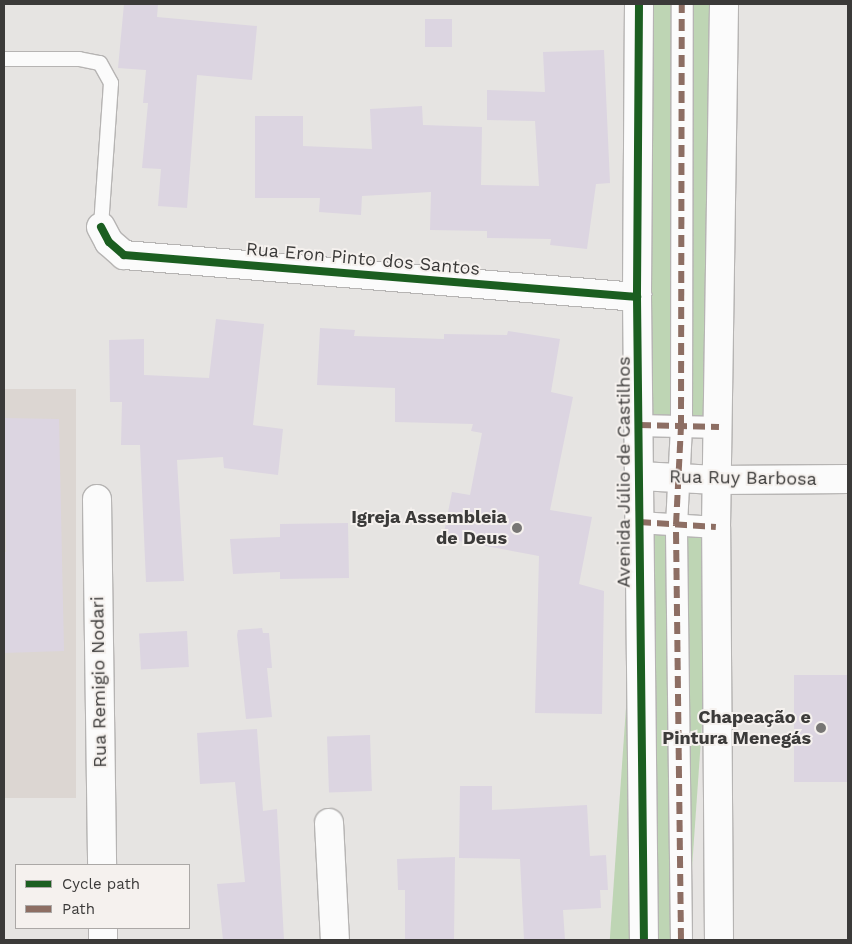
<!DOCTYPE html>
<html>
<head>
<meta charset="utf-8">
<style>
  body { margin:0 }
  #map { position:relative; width:852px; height:944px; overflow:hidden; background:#e6e4e2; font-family:"Work Sans",sans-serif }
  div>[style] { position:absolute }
  .built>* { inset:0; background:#dcd6d2; transform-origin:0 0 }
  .green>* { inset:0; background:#bed5b4; transform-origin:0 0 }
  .building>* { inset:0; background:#dcd5e1; transform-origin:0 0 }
  .roads { filter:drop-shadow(1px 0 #b6b4b3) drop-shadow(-1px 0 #b6b4b3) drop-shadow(0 1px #b6b4b3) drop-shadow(0 -1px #b6b4b3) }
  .service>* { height:14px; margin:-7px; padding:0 7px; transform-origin:7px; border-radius:7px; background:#fbfbfb }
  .pedestrian>* { height:21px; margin:-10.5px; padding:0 10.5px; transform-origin:10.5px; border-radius:10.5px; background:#fbfbfb }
  .minor>* { height:28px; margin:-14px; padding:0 14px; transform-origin:14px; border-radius:14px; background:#fbfbfb }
  .secondary>* { height:28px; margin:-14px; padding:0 14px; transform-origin:14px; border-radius:14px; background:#fbfbfb }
  .quiet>* { height:6px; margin-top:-3px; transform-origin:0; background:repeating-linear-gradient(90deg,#8d6e63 0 12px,transparent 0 18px) }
  .cycleway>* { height:8px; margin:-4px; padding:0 4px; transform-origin:4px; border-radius:4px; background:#1b5e20 }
  .dots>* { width:14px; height:14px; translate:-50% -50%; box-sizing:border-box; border:2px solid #f5f1ee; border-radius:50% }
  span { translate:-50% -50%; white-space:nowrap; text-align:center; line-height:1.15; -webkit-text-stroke:4px #f5f1ee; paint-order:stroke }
  .street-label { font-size:18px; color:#3b3a39 }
  .poi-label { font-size:18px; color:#3b3a39; font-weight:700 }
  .right { translate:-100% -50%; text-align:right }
  .frame { position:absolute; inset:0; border:5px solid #3b3a39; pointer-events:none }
  .legend { position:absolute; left:15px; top:864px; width:175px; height:65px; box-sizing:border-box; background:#f5f1ee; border:1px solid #aba8a6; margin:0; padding:6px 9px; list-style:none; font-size:15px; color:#3b3a39 }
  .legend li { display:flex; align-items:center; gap:10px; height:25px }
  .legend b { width:25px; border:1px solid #aba8a6 }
</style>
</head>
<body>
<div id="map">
  <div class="built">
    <i style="left:4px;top:389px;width:72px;height:409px"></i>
  </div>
  <div class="green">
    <i style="left:639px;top:4px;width:85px;height:421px"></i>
    <i style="left:639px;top:522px;width:77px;height:418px;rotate:4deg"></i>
  </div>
  <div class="building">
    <i style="clip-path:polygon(124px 4px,158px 4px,157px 17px,257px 26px,252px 80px,197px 75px,187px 208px,158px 206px,161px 169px,142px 168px,148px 103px,143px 103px,146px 70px,118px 68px)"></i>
    <i style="left:425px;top:19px;width:27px;height:28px"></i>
    <i style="clip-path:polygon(604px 50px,610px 183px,596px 184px,587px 249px,550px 245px,551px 239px,487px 238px,487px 231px,430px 230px,431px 192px,362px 196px,361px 215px,319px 212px,320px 198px,255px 198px,255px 116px,303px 116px,303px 146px,372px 149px,370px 109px,422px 106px,423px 125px,482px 127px,481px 185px,539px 186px,535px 121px,487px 120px,487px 90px,545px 92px,543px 52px)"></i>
    <i style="clip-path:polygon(216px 319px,264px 324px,253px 425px,283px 429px,278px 475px,224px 468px,223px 457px,177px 460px,184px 581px,146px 582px,140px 445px,121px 445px,122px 402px,110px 402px,109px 340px,144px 339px,144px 375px,209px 378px)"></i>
    <i style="clip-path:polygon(320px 328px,355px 330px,354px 336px,444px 339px,444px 334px,507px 335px,508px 331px,560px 339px,551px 392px,573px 397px,550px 510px,592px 517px,579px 584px,604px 591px,602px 714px,535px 713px,539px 556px,443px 538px,452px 492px,470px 495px,482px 433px,471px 431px,473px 424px,395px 422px,395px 388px,317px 385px)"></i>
    <i style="clip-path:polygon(4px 418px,59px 419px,64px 651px,4px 653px,4px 552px,6px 552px)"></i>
    <i style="clip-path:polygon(348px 523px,349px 578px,280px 579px,280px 572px,233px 574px,230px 539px,280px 537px,280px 524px)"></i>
    <i style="clip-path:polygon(262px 628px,263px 633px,269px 633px,272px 668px,267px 668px,272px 717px,246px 719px,237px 635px,238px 630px)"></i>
    <i style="left:187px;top:631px;width:36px;height:48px;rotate:87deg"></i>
    <i style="left:794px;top:675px;width:54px;height:107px"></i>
    <i style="clip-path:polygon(257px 729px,263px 811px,277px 809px,284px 940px,223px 940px,217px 884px,245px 882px,235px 782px,200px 784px,197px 733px)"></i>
    <i style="left:370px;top:735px;width:56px;height:43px;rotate:88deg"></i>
    <i style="clip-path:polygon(460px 786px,492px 786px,492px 810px,587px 805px,590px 856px,606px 855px,608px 890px,600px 890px,601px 908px,563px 910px,565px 940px,524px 940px,520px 859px,459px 858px)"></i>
    <i style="clip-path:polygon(455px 857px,454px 940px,405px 940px,405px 890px,398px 890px,397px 859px)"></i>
  </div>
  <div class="roads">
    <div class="service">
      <i style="left:4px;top:59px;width:75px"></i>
      <i style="left:79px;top:59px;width:21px;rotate:11deg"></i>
      <i style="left:100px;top:63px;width:23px;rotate:61deg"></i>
      <i style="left:111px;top:83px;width:144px;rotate:94deg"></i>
    </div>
    <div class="pedestrian">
      <i style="left:639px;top:425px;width:80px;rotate:1.4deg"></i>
      <i style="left:639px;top:522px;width:77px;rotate:3.7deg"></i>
      <i style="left:681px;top:940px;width:415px;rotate:-90.7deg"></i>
      <i style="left:676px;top:525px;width:98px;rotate:-87.1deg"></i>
      <i style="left:681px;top:427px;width:423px;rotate:-89.9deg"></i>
    </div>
    <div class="minor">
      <i style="left:101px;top:227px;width:17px;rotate:62deg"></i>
      <i style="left:109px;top:242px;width:20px;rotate:41deg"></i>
      <i style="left:124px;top:255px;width:515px;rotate:4.68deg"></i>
      <i style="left:639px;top:476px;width:78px;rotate:2.9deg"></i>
      <i style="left:717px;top:480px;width:131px;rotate:-0.4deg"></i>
      <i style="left:97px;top:499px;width:366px;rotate:89.2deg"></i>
      <i style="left:329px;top:823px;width:117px;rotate:87.1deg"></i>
      <i style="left:103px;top:928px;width:12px;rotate:90deg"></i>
    </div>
    <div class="secondary">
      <i style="left:639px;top:4px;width:293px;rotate:90.4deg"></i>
      <i style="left:637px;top:297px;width:643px;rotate:89.38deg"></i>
      <i style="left:719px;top:940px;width:413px;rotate:-90.4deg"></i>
      <i style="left:716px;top:527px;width:523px;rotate:-89.12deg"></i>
    </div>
  </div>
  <div class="quiet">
    <i style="left:639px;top:425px;width:80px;rotate:1.4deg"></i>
    <i style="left:639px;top:522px;width:77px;rotate:3.7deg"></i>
    <i style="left:681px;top:940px;width:415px;rotate:-90.7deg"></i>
    <i style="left:676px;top:525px;width:98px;rotate:-87.1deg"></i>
    <i style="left:681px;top:427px;width:423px;rotate:-89.9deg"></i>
  </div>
  <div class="cycleway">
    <i style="left:639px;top:4px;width:293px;rotate:90.4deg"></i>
    <i style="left:637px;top:297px;width:643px;rotate:89.38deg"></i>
    <i style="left:101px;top:227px;width:17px;rotate:62deg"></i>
    <i style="left:109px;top:242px;width:20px;rotate:41deg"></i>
    <i style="left:124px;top:255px;width:515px;rotate:4.68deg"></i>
  </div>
  <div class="dots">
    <i style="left:517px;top:528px;background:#777674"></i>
    <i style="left:821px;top:728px;background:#777674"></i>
  </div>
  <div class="street-label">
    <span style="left:363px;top:259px;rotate:5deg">Rua Eron Pinto dos Santos</span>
    <span style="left:624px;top:472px;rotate:-90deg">Avenida Júlio de Castilhos</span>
    <span style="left:743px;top:478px;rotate:1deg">Rua Ruy Barbosa</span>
    <span style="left:99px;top:682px;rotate:-91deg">Rua Remigio Nodari</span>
  </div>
  <div class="poi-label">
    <span class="right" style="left:507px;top:528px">Igreja Assembleia<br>de Deus</span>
    <span class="right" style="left:811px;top:728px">Chapeação e<br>Pintura Menegás</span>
  </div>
  <div class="frame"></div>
  <ul class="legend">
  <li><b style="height:6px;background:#1b5e20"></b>Cycle path</li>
  <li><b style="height:6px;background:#8d6e63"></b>Path</li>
  </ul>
</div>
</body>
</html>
